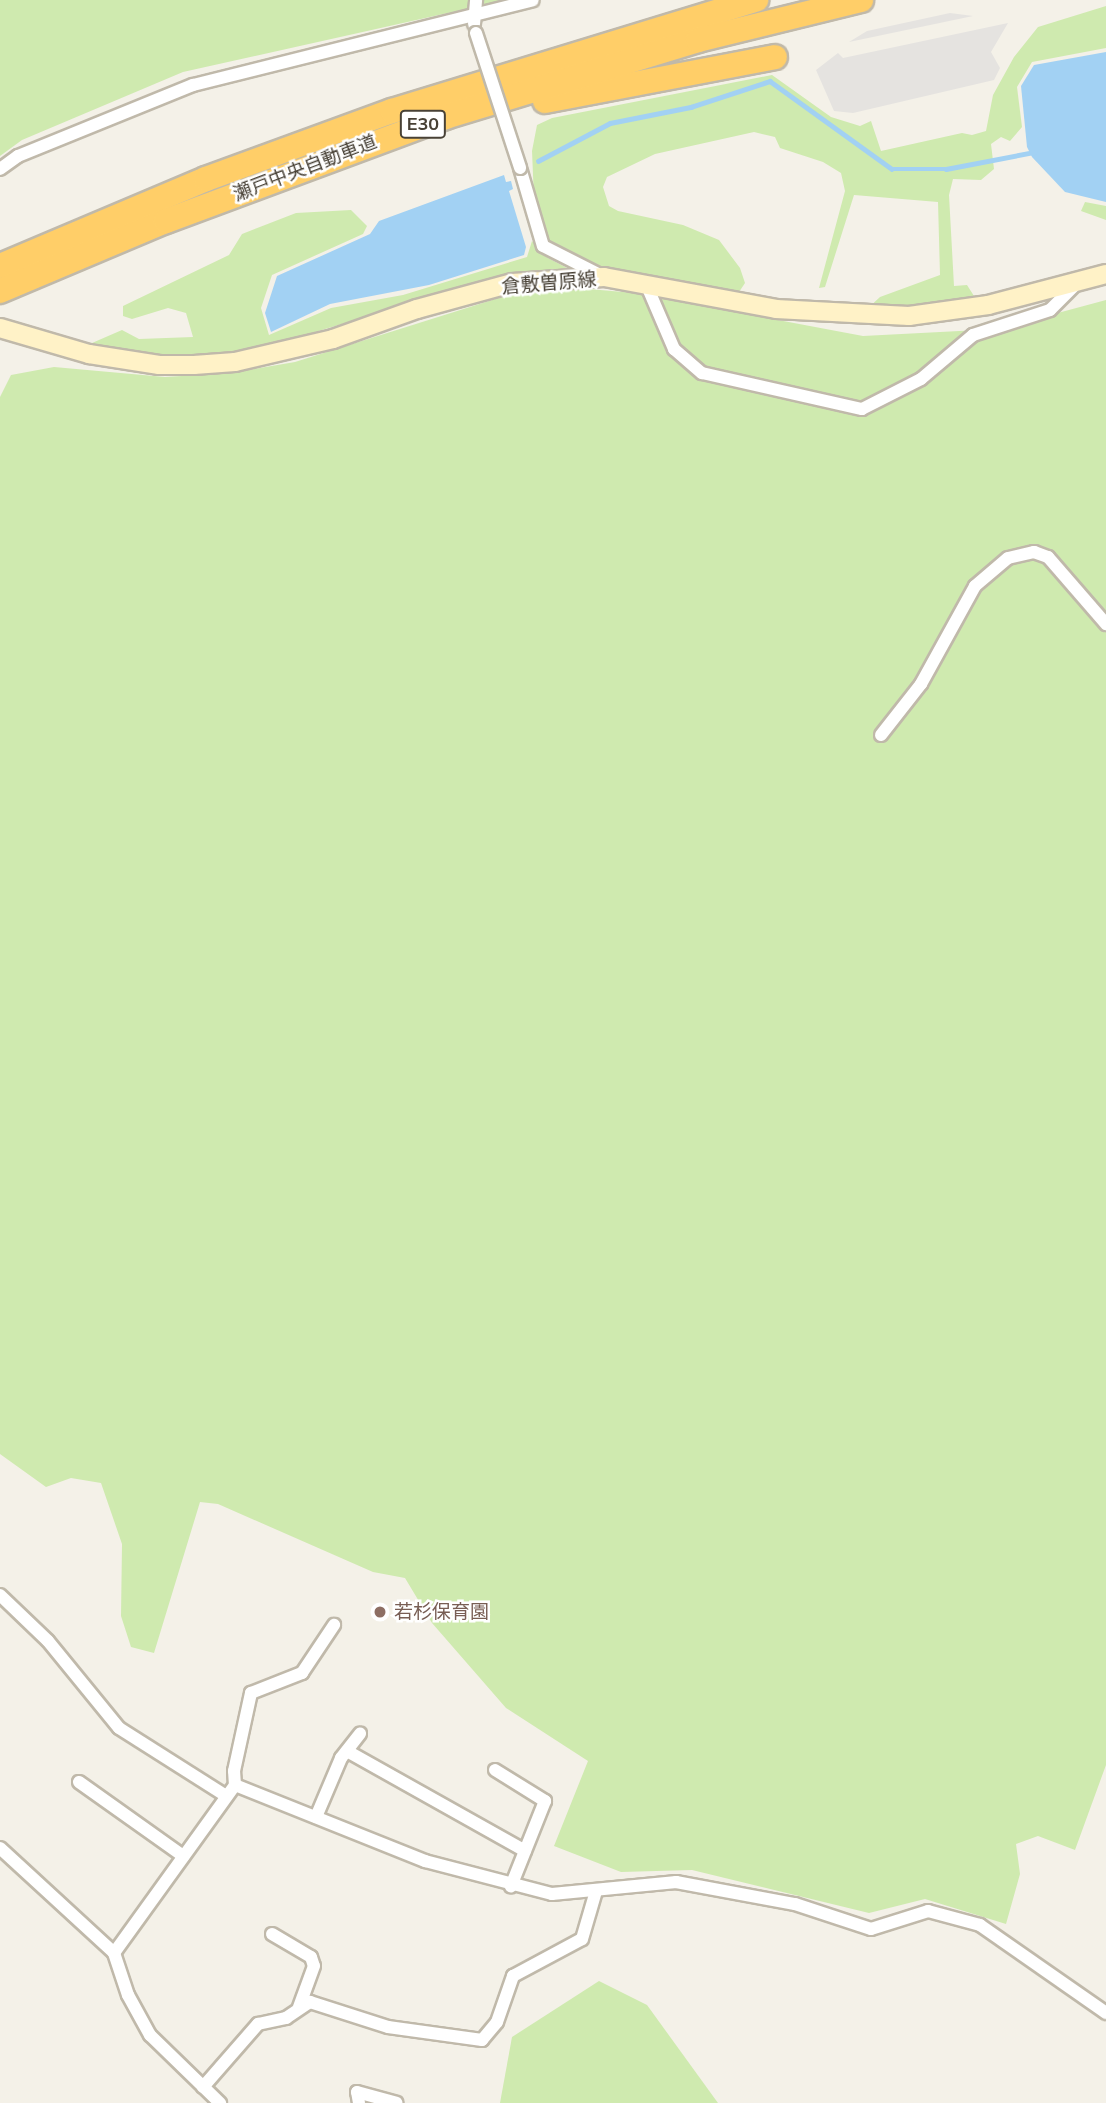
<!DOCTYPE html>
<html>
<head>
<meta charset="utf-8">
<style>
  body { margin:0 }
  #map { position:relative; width:1106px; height:2103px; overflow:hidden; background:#f4f1e8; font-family:Mulish,"Noto Sans JP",sans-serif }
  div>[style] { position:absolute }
  .green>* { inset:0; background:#cfeaaf }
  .parking>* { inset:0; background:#e5e3e0 }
  .water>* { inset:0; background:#a2d1f3 }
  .stream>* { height:4.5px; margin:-2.25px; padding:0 2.25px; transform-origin:2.25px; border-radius:2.25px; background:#a2d1f3 }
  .roads { filter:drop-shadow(2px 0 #c0b9aa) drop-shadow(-2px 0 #c0b9aa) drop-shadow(0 2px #c0b9aa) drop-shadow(0 -2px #c0b9aa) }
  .street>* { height:12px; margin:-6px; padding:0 6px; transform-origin:6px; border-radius:6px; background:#fff }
  .secondary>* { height:18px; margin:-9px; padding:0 9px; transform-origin:9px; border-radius:9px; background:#fff2c7 }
  .highway>* { height:24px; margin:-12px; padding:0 12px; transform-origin:12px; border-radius:12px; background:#ffce68 }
  .bridges { filter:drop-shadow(2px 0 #c0b9aa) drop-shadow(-2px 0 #c0b9aa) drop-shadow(0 2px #c0b9aa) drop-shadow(0 -2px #c0b9aa) }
  .street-bridge>* { height:12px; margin:-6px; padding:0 6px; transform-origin:6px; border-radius:6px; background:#fff }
  .dots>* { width:19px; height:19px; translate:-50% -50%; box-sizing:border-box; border:4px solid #fff; border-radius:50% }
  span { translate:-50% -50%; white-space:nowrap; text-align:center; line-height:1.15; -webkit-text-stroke:5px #fff; paint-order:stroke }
  .shield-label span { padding:2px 5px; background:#fff; border:2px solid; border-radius:5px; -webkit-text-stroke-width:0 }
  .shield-label { font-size:18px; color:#484136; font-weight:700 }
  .street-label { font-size:19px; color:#484136 }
  .education-label { font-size:19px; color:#785e54 }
  .left { translate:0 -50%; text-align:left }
</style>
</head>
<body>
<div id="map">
  <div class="green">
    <i style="clip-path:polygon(0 0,506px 0,183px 72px,22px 140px,0 156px)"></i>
    <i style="clip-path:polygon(1106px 6px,1106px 48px,1032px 62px,1017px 87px,1022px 127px,1010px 141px,1001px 137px,991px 144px,994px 169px,981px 180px,953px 179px,949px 195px,954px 286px,967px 285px,974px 296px,943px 303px,867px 309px,880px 297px,940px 275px,938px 202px,854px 195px,825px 287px,819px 288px,845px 191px,841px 173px,823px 162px,780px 148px,775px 137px,754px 132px,655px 154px,607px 177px,603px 187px,609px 206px,618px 211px,683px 225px,719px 240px,740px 268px,745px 283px,739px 292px,733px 295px,611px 271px,559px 250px,547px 239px,534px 199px,532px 151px,537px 125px,552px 118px,772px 75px,831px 117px,860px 126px,871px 121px,881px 151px,962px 133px,972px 135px,986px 131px,993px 95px,1014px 57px,1038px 27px)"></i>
    <i style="clip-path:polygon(1085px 202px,1106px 206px,1106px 220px,1081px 211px)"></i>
    <i style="clip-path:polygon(351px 210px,367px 226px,363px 234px,272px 275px,261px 308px,269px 335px,331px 308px,403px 295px,527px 257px,532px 241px,548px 258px,569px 269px,567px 274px,499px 277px,238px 355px,145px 356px,92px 343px,122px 330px,139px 339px,193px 337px,186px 313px,168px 308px,132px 319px,123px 316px,123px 306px,229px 255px,242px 234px,296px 213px)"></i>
    <i style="clip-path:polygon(577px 288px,635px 293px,863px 336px,998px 329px,1106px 300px,1106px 1765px,1075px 1850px,1038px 1836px,1016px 1844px,1020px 1874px,1006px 1924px,925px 1899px,869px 1913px,692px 1870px,621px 1872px,554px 1846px,588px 1761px,506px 1708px,432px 1623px,405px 1578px,373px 1572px,218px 1504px,200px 1502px,154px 1653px,131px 1647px,121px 1616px,122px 1544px,101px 1483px,71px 1478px,46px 1487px,0 1454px,0 397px,11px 375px,54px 367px,165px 377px,231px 373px,295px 362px,508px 295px)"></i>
    <i style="clip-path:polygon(599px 1981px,647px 2005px,718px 2103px,500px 2103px,512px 2037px)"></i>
  </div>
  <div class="parking">
    <i style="clip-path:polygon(950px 13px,973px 16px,849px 42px,867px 31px)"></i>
    <i style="clip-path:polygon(1008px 23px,991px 52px,1000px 68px,994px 80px,853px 113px,834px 111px,816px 70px,838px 53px,843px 58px)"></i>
  </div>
  <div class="water">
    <i style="clip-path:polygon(1106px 52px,1106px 202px,1065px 192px,1032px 157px,1027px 147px,1021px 86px,1034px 65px)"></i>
    <i style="clip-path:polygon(504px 175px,506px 182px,511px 181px,513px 189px,509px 191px,526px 247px,524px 255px,429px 285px,330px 304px,271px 332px,265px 313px,277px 276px,370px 234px,379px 221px)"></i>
  </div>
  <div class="stream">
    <i style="left:538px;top:161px;width:81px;rotate:-27.8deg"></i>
    <i style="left:610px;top:123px;width:83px;rotate:-11.2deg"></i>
    <i style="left:691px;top:107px;width:83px;rotate:-18.2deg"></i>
    <i style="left:770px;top:81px;width:150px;rotate:35.8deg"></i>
    <i style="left:892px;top:169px;width:54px"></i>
    <i style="left:946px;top:169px;width:90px;rotate:-10.9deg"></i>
  </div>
  <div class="roads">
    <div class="street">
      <i style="left:474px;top:24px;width:24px;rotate:-85deg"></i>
      <i style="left:520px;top:168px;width:81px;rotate:73.6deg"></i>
      <i style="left:543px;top:246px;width:68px;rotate:26.9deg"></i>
      <i style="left:0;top:169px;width:22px;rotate:-36deg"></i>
      <i style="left:18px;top:156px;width:189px;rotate:-22.1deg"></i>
      <i style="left:193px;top:85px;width:350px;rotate:-14deg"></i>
      <i style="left:647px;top:286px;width:69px;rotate:66.8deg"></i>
      <i style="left:674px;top:349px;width:37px;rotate:41deg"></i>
      <i style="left:702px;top:373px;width:164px;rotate:12.7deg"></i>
      <i style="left:862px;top:409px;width:66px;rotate:-27deg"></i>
      <i style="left:921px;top:379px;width:68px;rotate:-40.2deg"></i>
      <i style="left:973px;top:335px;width:81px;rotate:-18deg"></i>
      <i style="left:1050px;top:310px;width:41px;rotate:-45deg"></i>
      <i style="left:881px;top:735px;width:65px;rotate:-51.9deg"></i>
      <i style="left:921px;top:684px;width:112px;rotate:-61.1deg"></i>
      <i style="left:975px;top:586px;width:43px;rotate:-40.3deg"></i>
      <i style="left:1008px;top:558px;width:27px;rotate:-13deg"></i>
      <i style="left:1034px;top:552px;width:15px;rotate:20deg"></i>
      <i style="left:1048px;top:557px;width:89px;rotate:49.1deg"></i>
      <i style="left:0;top:1595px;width:66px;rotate:43.8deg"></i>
      <i style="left:48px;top:1641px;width:112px;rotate:50.8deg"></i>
      <i style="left:119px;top:1728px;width:127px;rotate:32.4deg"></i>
      <i style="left:347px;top:1751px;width:204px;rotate:29.3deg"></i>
      <i style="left:495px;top:1770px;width:59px;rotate:31.8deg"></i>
      <i style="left:545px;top:1801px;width:92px;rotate:111.8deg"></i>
      <i style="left:79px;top:1782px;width:128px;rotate:35.4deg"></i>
      <i style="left:235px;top:1785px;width:205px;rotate:21.8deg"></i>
      <i style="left:425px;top:1861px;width:131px;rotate:14.6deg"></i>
      <i style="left:552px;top:1894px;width:125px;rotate:-5.5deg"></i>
      <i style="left:676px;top:1882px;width:121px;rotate:10.5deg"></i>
      <i style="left:795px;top:1904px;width:80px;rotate:18.2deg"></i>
      <i style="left:871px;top:1929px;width:60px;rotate:-17.5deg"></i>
      <i style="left:928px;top:1911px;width:54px;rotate:15.1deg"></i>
      <i style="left:980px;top:1925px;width:154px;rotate:34.9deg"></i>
      <i style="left:316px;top:1817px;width:64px;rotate:-67deg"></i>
      <i style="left:341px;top:1758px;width:31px;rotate:-52deg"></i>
      <i style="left:0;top:1848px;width:155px;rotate:42.6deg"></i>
      <i style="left:114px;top:1953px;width:44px;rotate:71.6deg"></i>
      <i style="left:128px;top:1995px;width:46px;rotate:61.2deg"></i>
      <i style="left:150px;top:2035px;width:98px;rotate:44.2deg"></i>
      <i style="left:272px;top:1934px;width:45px;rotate:30.5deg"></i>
      <i style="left:311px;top:1957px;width:9px;rotate:72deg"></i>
      <i style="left:314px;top:1966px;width:44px;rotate:110.1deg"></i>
      <i style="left:114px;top:1953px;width:207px;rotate:-54.2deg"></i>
      <i style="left:235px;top:1785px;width:14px;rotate:-94deg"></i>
      <i style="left:234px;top:1771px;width:80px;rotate:-77.7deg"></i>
      <i style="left:251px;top:1693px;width:55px;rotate:-21.4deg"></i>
      <i style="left:302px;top:1673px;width:58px;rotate:-56.3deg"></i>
      <i style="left:203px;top:2087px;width:84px;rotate:-48.9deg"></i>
      <i style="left:258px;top:2024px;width:29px;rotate:-12deg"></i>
      <i style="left:286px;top:2018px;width:29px;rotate:-34deg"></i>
      <i style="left:310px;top:2002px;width:82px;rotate:17.8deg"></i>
      <i style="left:388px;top:2027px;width:95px;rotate:7.9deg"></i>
      <i style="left:482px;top:2040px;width:23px;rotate:-50deg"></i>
      <i style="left:497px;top:2022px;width:49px;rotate:-70.8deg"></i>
      <i style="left:513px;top:1976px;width:78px;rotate:-28.2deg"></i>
      <i style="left:582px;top:1939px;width:50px;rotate:-73.7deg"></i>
      <i style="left:359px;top:2103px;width:11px;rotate:-100deg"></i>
      <i style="left:357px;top:2092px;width:41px;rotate:15.4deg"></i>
    </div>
    <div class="secondary">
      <i style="left:0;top:328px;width:93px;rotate:16.3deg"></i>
      <i style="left:89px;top:354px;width:71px;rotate:8.9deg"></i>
      <i style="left:159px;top:365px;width:35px"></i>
      <i style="left:194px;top:365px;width:41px;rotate:-4.2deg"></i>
      <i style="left:235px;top:362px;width:101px;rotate:-13.2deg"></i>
      <i style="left:333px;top:339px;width:89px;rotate:-19.7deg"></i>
      <i style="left:417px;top:309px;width:98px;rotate:-15.3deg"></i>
      <i style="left:512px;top:283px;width:92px;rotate:-3.7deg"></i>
      <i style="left:604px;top:277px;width:175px;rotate:10.5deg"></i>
      <i style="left:776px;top:309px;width:133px;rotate:3deg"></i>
      <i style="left:909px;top:316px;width:80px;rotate:-7.9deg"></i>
      <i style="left:988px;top:305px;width:122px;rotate:-14.7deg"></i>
    </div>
    <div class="highway">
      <i style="left:545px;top:101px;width:234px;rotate:-10.8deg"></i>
      <i style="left:0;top:266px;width:224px;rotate:-22.9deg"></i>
      <i style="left:206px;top:179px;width:198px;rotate:-20.1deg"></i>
      <i style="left:392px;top:111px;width:381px;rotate:-17deg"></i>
      <i style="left:0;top:291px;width:180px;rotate:-22.9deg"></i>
      <i style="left:166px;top:221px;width:298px;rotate:-20.4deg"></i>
      <i style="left:445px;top:117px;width:264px;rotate:-16.9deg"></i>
      <i style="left:698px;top:40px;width:168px;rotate:-13.8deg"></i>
    </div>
  </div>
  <div class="bridges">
    <div class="street-bridge">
      <i style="left:476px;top:33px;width:142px;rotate:71.9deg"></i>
    </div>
  </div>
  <div class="dots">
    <i style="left:380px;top:1612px;background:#8d6e63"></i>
  </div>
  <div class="shield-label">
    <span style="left:423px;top:124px">E30</span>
  </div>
  <div class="street-label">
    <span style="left:305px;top:168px;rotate:-21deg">瀬戸中央自動車道</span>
    <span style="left:549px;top:283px;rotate:-5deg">倉敷曽原線</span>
  </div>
  <div class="education-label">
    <span class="left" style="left:394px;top:1612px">若杉保育園</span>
  </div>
</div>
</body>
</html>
